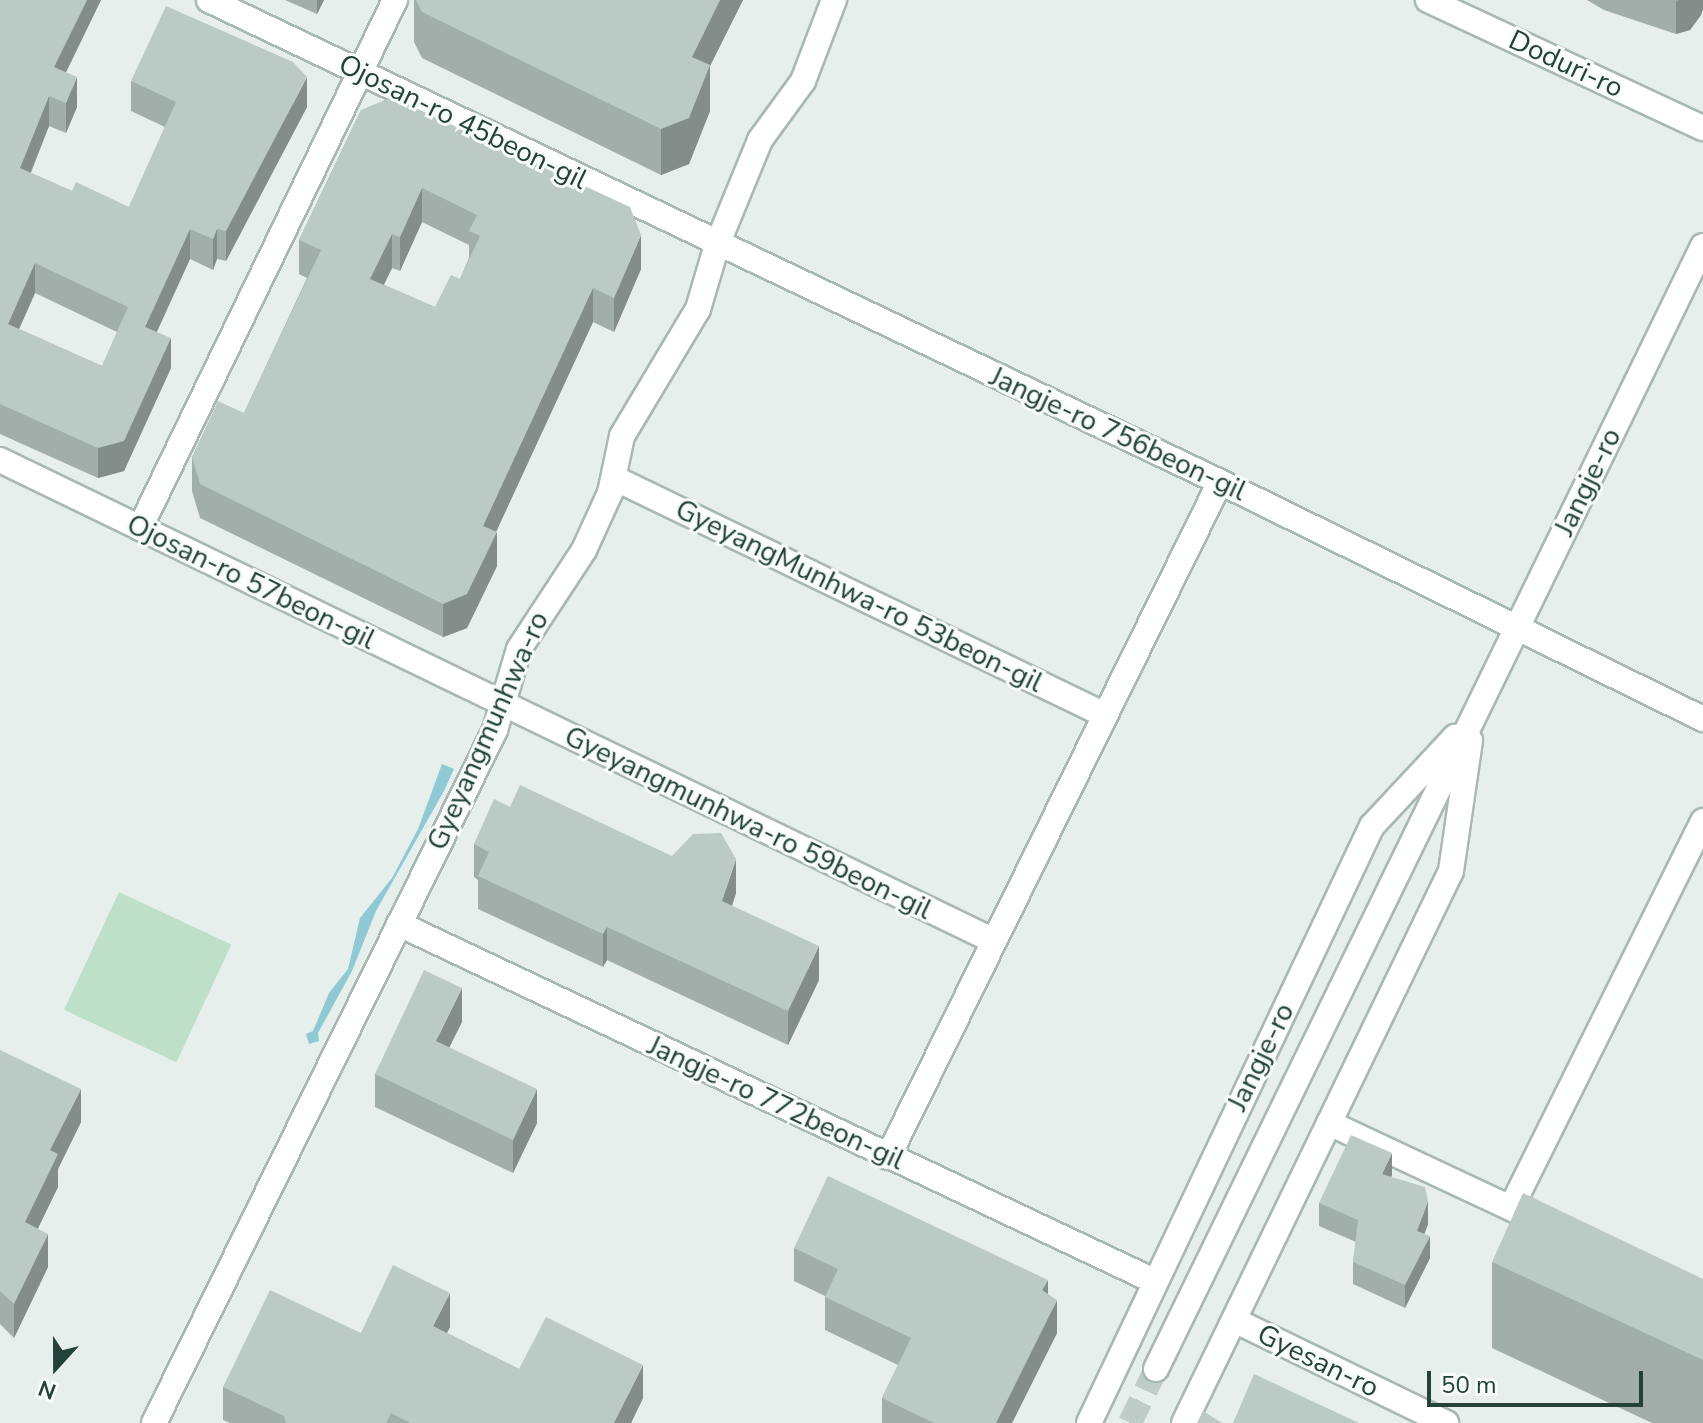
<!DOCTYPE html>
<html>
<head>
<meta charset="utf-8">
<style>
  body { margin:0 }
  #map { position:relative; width:1703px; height:1423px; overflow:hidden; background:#e6efeb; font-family:"Nunito Sans",sans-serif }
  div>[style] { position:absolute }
  .green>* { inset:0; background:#bfe0c8; transform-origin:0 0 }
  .water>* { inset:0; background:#8ec9d4 }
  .secondary-tunnel>* { height:24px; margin-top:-12px; transform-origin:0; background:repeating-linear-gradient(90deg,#bfccc8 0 24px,transparent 0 36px) }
  .roads { filter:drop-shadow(2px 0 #a8b8b2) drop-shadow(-2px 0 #a8b8b2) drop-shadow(0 2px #a8b8b2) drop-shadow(0 -2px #a8b8b2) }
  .minor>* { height:24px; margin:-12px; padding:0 12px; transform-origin:12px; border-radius:12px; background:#fff }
  .tertiary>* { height:24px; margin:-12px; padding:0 12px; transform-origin:12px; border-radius:12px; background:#fff }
  .secondary>* { height:24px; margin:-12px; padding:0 12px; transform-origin:12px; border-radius:12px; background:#fff }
  .wall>* { inset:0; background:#a1aea9 }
  .shaded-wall>* { inset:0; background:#838d89 }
  .building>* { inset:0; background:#bbcac4 }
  span { translate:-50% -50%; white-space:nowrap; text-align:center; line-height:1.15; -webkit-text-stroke:6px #f7fbf9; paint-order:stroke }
  .street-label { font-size:28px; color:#24423a }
  .north { position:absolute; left:16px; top:1327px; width:80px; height:80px; -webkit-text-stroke:6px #f7fbf9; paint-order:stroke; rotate:201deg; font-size:22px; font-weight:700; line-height:32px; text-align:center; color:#24423a }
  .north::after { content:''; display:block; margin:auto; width:28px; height:36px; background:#24423a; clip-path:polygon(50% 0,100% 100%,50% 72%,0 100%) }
  .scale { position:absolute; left:1427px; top:1371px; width:216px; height:36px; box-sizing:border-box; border:4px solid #24423a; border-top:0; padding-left:10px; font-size:24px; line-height:28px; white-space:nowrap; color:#24423a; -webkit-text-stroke:6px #f7fbf9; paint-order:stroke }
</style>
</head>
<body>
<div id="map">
  <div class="green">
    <i style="left:119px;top:892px;width:124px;height:130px;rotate:25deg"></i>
  </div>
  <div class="water">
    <i style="clip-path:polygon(442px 764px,454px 769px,444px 791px,376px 911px,352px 971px,318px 1033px,319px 1041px,309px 1044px,306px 1034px,313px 1031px,329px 993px,348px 969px,360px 918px,392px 878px,418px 829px)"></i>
  </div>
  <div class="secondary-tunnel">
    <i style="left:1130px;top:1423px;width:60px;rotate:-64.3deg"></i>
  </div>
  <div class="roads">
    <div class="minor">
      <i style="left:209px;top:0;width:1120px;rotate:25.49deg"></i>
      <i style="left:1220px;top:482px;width:538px;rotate:26.14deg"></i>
      <i style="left:0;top:460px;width:1104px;rotate:25.82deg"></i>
      <i style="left:614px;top:478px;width:545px;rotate:25.77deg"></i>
      <i style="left:140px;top:528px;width:586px;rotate:-64.22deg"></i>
      <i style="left:399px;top:924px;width:835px;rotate:25.31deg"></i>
      <i style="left:1329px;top:1123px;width:214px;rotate:25.1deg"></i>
      <i style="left:888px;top:1157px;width:752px;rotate:-63.81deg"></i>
      <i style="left:1511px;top:1208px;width:432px;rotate:-63.6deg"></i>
      <i style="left:154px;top:1423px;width:772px;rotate:-63.8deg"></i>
      <i style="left:495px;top:730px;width:84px;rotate:-73.5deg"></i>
      <i style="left:519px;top:649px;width:118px;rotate:-56.7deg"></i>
      <i style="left:584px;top:550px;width:63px;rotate:-65.5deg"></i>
      <i style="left:610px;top:493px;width:58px;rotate:-78.1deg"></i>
      <i style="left:622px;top:436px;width:148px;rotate:-59.1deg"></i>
      <i style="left:698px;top:309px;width:67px;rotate:-73.5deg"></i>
      <i style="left:717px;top:245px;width:113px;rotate:-67.7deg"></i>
      <i style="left:760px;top:140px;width:73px;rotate:-53.9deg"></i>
      <i style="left:803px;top:81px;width:87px;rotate:-69.1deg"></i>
    </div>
    <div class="tertiary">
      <i style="left:1428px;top:0;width:303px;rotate:25deg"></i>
      <i style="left:1234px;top:1320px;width:236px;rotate:25.9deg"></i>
    </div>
    <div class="secondary">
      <i style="left:1156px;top:1369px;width:1249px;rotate:-64.03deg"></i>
      <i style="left:1089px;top:1423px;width:661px;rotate:-64.64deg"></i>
      <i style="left:1372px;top:826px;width:122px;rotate:-47deg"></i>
      <i style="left:1184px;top:1423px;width:613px;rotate:-64.19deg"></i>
      <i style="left:1451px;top:871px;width:132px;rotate:-81.7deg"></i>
    </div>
  </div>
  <div class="wall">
    <i style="clip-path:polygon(evenodd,0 0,101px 0,66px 72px,77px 107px,66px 133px,49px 126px,31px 173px,72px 191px,129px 207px,165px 127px,131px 111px,131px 81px,307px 107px,226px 261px,217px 259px,213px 270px,190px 259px,157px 332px,171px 368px,124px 471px,98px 478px,0 434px,0 0,35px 293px,117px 332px,102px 366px,19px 329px,35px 293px)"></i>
    <i style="clip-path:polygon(285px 0,324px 0,317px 14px)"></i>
    <i style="clip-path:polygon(414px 0,743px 0,710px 66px,710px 111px,689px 164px,661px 175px,422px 58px,414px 42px)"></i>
    <i style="clip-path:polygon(1587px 0,1703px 0,1703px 9px,1701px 15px,1690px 30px,1676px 34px,1604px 10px)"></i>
    <i style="clip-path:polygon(evenodd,361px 110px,641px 269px,614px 332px,593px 322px,496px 532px,497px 566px,467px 628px,443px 637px,200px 518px,192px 491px,192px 457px,244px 413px,307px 278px,299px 274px,299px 240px,361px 110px,422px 222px,469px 245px,469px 258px,460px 279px,435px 307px,384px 285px,392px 268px,400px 271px,422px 222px)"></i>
    <i style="clip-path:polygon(510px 807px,736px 893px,732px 906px,819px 980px,788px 1045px,607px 960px,603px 967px,478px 909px,478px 880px,474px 877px,474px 844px)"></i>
    <i style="clip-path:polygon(462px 1022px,449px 1047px,537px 1123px,513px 1173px,375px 1107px,375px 1074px)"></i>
    <i style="clip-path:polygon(0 1050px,81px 1122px,58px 1169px,58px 1187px,38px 1228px,48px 1267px,14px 1338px,0 1324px)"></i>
    <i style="clip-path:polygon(1392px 1175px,1391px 1177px,1428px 1224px,1424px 1234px,1430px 1258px,1405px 1308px,1353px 1284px,1353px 1262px,1356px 1242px,1319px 1226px,1319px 1203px)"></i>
    <i style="clip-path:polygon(794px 1248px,1048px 1294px,1057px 1333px,1012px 1423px,882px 1423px,882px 1398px,898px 1365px,825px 1330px,825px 1296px,794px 1281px)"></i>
    <i style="clip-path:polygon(1492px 1262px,1703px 1279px,1703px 1423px,1652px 1423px,1492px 1348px)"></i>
    <i style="clip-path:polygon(450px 1327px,447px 1333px,519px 1369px,643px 1398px,631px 1423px,230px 1423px,223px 1420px,223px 1387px,361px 1333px)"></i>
  </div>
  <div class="shaded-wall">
    <i style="clip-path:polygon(87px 0,101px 0,54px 97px,54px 67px)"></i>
    <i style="clip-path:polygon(317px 0,324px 0,317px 14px)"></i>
    <i style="clip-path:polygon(720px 0,743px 0,710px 66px,710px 111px,689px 164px,661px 175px,661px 129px,692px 57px)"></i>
    <i style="clip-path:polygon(1679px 0,1703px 0,1703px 9px,1701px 15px,1690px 30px,1676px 34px,1676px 1px)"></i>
    <i style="clip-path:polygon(77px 77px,77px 107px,66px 133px,66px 103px)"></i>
    <i style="clip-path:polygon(307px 77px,307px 107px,226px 261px,226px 231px)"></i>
    <i style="clip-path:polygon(49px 96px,49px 126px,20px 198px,20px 168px)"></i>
    <i style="clip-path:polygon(422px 188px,422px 222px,400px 271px,400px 237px)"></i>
    <i style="clip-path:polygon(190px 229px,190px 259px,145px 357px,145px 327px)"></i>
    <i style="clip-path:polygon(217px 229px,217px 259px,213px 270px,213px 239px)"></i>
    <i style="clip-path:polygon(392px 234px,392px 268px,370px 312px,370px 279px)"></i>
    <i style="clip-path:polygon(641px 235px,641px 269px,614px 332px,614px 298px)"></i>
    <i style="clip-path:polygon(35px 263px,35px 293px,8px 354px,8px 324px)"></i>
    <i style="clip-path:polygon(593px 288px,593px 322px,483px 560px,483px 526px)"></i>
    <i style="clip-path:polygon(171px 338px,171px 368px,124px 471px,98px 478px,98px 448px)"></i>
    <i style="clip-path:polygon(497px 532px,497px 566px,467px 628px,443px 637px,443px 604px)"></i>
    <i style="clip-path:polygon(736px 859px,736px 893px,722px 935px,722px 901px)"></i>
    <i style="clip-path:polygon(607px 927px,607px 960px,603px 967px,603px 934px)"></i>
    <i style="clip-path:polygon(819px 946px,819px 980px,788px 1045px,788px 1011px)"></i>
    <i style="clip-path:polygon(462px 988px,462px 1022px,436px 1074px,436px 1041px)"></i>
    <i style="clip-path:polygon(81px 1089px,81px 1122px,58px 1169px,58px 1187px,25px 1255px,25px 1222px,50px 1150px)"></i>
    <i style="clip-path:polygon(537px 1089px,537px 1123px,513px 1173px,513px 1140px)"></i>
    <i style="clip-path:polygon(1392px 1153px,1392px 1175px,1382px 1196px,1382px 1174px)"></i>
    <i style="clip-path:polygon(1428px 1201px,1428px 1224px,1417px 1254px,1417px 1231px)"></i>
    <i style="clip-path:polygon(48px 1234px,48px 1267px,14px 1338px,14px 1304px)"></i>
    <i style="clip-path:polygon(1430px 1236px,1430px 1258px,1405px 1308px,1405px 1285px)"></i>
    <i style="clip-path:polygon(1048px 1280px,1048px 1314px,1042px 1290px)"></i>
    <i style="clip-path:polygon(450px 1293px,450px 1327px,433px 1359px,433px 1326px)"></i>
    <i style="clip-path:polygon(1057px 1300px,1057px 1333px,1012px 1423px,996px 1423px)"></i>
    <i style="clip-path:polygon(643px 1365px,643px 1398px,631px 1423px,614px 1423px)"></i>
  </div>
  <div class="building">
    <i style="clip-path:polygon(evenodd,0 0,87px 0,54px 67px,77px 77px,66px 103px,49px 96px,20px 168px,72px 191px,76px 182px,129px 207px,176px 102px,131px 81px,166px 6px,293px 62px,307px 77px,226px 231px,217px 229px,213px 239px,190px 229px,145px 327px,171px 338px,124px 441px,98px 448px,0 404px,0 0,35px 263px,128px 307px,102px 366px,8px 324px,35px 263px)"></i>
    <i style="clip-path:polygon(416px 0,720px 0,692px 57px,710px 65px,689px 118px,661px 129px,422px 12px)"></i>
    <i style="clip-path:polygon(evenodd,392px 97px,630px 207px,641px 235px,614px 298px,593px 288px,483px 526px,497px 532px,467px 594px,443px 604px,200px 484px,192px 457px,218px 401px,244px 413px,321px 250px,299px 240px,361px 110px,392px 97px,422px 188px,477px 215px,469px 231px,480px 236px,460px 279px,451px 275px,435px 307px,370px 279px,392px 234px,400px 237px,422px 188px)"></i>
    <i style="clip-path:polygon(520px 785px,672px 856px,693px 834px,721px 833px,736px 859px,722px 901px,819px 946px,788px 1011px,607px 927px,603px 934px,478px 876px,489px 852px,474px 844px,494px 799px,510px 807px)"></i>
    <i style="clip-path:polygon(424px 970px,462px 988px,436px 1041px,537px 1089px,513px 1140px,375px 1074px)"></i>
    <i style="clip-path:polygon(0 1050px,81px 1089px,50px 1150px,58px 1154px,25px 1222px,48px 1234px,14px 1304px,0 1291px)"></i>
    <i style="clip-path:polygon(1351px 1135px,1392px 1153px,1382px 1174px,1425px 1187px,1428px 1201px,1417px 1231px,1430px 1236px,1405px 1285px,1353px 1262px,1358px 1220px,1319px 1203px)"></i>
    <i style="clip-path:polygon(828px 1176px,1048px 1280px,1042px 1290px,1057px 1300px,996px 1423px,934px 1423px,882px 1398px,911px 1338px,825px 1297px,838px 1269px,794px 1248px)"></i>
    <i style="clip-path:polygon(1523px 1193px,1703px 1279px,1703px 1360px,1492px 1262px)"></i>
    <i style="clip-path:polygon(393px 1265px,450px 1293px,433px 1326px,519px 1369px,546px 1317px,643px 1365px,614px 1423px,410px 1423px,391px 1413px,386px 1423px,286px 1423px,284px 1416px,223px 1387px,270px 1290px,361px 1333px)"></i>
    <i style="clip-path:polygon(1254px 1374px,1359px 1423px,1233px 1423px)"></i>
    <i style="clip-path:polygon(1203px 1411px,1222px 1423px,1197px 1423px)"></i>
  </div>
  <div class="street-label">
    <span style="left:1566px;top:64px;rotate:25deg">Doduri-ro</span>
    <span style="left:463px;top:122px;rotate:26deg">Ojosan-ro 45beon-gil</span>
    <span style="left:1118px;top:434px;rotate:25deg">Jangje-ro 756beon-gil</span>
    <span style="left:1588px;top:482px;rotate:-64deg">Jangje-ro</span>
    <span style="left:251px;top:582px;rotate:26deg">Ojosan-ro 57beon-gil</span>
    <span style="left:859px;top:596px;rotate:26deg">GyeyangMunhwa-ro 53beon-gil</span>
    <span style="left:488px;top:731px;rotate:-66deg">Gyeyangmunhwa-ro</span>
    <span style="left:748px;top:823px;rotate:26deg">Gyeyangmunhwa-ro 59beon-gil</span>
    <span style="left:1261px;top:1057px;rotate:-64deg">Jangje-ro</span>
    <span style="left:776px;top:1103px;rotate:25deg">Jangje-ro 772beon-gil</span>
    <span style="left:1318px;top:1361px;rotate:26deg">Gyesan-ro</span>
  </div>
  <div class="north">N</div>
  <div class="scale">50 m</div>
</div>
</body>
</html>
